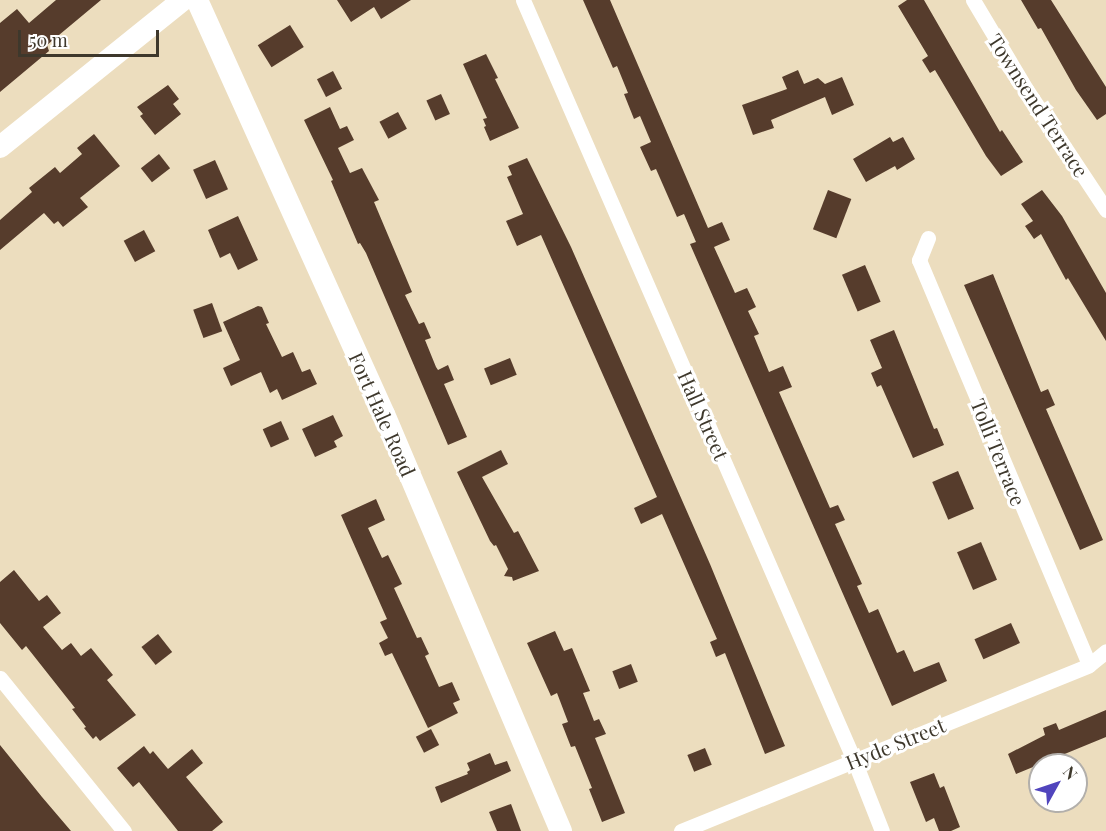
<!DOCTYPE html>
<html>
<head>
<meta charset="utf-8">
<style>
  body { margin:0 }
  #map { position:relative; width:1106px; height:831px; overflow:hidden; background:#ecddbe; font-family:"Playfair Display",serif }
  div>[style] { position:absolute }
  .building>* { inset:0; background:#563c2c; transform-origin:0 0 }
  .street>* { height:15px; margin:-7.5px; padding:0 7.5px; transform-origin:7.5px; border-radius:7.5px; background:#fff }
  .secondary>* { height:22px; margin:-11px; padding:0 11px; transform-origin:11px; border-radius:11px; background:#fff }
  span { translate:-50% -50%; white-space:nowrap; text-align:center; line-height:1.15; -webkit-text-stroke:6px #fff; paint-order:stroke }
  .street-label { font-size:20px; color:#3e382c }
  .north { position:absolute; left:1028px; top:753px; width:60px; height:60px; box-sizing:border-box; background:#fff; border:2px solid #b2afab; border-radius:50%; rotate:50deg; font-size:16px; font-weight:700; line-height:24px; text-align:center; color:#3e382c }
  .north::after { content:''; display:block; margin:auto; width:21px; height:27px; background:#5145bd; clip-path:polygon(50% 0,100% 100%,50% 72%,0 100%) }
  .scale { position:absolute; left:18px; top:30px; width:141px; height:27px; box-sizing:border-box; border:3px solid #3e382c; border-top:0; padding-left:8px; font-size:18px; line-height:21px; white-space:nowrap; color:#3e382c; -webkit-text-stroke:4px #fff; paint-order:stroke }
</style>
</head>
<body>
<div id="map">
  <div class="building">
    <i style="clip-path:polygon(56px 0,101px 0,47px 45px,49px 51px,0 92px,0 23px,17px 9px,29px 23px)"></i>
    <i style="clip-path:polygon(337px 0,411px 0,381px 19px,374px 7px,351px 22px)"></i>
    <i style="clip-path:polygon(583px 0,610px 0,708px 228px,722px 222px,730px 240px,714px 247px,735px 293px,747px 288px,756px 307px,748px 311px,759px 334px,754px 336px,769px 372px,783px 366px,792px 387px,779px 392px,830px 508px,838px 505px,845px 520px,835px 524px,862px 584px,857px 586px,869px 613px,878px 609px,897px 653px,904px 650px,914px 672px,939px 662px,947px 681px,892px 706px,690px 244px,696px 242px,684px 214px,677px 217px,656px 169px,651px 171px,640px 147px,651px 142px,640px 116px,634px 119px,624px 94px,628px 93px,617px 66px,613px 68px)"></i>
    <i style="clip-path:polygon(907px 0,924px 0,1000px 132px,1002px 130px,1023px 162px,1001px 176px,986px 156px,935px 70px,930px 73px,922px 60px,928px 56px,898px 6px)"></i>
    <i style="clip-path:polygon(1021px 0,1051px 0,1106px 87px,1106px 114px,1097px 120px,1076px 90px,1041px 28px,1038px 29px)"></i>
    <i style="left:290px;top:25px;width:26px;height:38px;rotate:58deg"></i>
    <i style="clip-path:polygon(486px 54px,498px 78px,495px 79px,519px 128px,490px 141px,484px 127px,486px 126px,483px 119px,487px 118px,463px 64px)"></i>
    <i style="clip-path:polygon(798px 70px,804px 84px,818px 78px,825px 84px,842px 77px,854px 105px,832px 115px,825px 97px,771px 120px,774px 128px,753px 135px,742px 105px,787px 89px,782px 77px)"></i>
    <i style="left:333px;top:71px;width:20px;height:18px;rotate:63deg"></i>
    <i style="clip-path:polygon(168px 85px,179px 99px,173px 104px,181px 114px,155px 135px,140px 116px,143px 114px,137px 107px)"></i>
    <i style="left:441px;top:94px;width:22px;height:16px;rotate:66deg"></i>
    <i style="clip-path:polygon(330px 107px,340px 129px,347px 126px,354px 140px,338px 148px,350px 173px,362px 168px,379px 200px,374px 202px,412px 292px,405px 295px,419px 324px,424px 322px,431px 338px,425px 340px,436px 367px,438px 370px,448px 365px,454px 380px,444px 384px,467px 437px,448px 445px,366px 253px,360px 243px,358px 244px,331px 181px,333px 180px,304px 120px)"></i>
    <i style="left:398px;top:112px;width:19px;height:21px;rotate:62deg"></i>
    <i style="clip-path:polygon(94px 134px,120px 166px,80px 198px,88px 207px,63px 227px,58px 221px,54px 224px,44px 213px,0 250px,0 220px,32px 192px,29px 188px,55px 167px,60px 173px,82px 154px,77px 148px)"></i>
    <i style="clip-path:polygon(890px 137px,893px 142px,903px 137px,915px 159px,897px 170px,895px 166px,866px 182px,853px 159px)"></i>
    <i style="left:159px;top:154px;width:18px;height:23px;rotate:52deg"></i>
    <i style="clip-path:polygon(527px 158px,571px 247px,710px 564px,785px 746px,765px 754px,725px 653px,716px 657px,710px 642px,717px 639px,662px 514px,641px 524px,634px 508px,657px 497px,541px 235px,517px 246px,506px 221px,523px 214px,507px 177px,512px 175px,508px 166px)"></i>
    <i style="left:215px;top:160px;width:32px;height:24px;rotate:66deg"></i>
    <i style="left:828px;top:190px;width:25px;height:42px;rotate:21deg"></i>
    <i style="clip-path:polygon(1042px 190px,1062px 216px,1106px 293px,1106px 341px,1068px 278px,1066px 280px,1041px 234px,1034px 239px,1025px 226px,1033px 221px,1021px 204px)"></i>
    <i style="clip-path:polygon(238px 216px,258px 260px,238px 270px,230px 253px,220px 258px,208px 230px)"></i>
    <i style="left:144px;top:230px;width:24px;height:23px;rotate:62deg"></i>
    <i style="left:865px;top:265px;width:40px;height:25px;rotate:67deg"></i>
    <i style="clip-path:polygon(993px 274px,1041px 392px,1048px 389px,1055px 405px,1046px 409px,1103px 540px,1080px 550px,964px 285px)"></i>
    <i style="left:212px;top:303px;width:30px;height:20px;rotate:70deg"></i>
    <i style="clip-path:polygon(258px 306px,262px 307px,269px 323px,266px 324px,282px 357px,293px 352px,302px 372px,310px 369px,317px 384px,282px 400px,277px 389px,270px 393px,261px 372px,231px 386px,223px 368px,240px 360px,223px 322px)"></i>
    <i style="clip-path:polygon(894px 330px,934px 429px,937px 428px,944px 445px,913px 458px,881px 385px,877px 387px,871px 373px,882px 368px,870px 340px)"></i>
    <i style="left:510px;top:358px;width:18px;height:28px;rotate:68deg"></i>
    <i style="clip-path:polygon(333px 415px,343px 436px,334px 441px,337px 447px,315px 457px,302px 429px)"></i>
    <i style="left:281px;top:421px;width:20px;height:20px;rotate:66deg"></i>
    <i style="clip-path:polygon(501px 450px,508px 464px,482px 477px,514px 533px,518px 531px,539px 571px,513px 581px,512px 577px,504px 576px,508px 569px,496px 545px,494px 546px,490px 541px,457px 472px)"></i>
    <i style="left:958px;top:471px;width:41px;height:28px;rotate:67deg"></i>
    <i style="clip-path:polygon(376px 499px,385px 520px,368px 528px,382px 558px,388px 555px,402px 584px,394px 588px,417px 638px,421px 637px,429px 654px,425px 656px,439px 687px,452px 682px,460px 700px,453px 703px,458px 713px,428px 728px,392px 653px,385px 656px,379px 643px,388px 638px,380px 622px,387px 619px,341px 515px)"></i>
    <i style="left:981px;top:542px;width:41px;height:26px;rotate:67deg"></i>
    <i style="clip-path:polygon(14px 570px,39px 601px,47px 595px,61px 613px,43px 627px,62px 650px,71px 643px,81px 656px,91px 648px,113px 675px,107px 680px,136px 715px,100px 741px,96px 736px,93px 739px,84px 728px,86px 727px,72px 709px,75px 708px,26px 646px,22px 650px,0 623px,0 582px)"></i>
    <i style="left:1011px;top:623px;width:22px;height:40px;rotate:66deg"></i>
    <i style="clip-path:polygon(555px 631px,564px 651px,572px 648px,590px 691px,583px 693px,594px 721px,599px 719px,606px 734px,595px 738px,625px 813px,602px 822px,589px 789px,592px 788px,575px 746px,571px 747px,562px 724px,568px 722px,557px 693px,551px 696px,527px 643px)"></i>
    <i style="left:158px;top:634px;width:23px;height:21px;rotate:52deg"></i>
    <i style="left:631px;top:664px;width:19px;height:20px;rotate:69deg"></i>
    <i style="clip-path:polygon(1106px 710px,1106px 737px,1016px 774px,1008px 754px,1045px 735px,1043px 728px,1056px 723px,1059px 730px)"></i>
    <i style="left:431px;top:729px;width:18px;height:17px;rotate:63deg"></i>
    <i style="clip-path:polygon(0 745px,42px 797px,71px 831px,0 831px)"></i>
    <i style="clip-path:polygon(144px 746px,150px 754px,153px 751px,168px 769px,192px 749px,203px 763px,186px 777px,223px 822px,212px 831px,178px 831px,139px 782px,133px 787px,117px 768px)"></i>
    <i style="left:705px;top:748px;width:18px;height:19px;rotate:68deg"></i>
    <i style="clip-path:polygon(490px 753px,495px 765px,507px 761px,511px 771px,441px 803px,435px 787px,468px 774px,467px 772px,470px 770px,467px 763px)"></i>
    <i style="clip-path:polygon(934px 773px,940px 788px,944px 786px,960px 827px,951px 831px,939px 831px,934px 818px,926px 822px,910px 782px)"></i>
    <i style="clip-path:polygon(511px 804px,521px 831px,497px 831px,489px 812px)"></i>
  </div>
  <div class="street">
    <i style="left:523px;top:0;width:829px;rotate:66.47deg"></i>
    <i style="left:854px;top:760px;width:76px;rotate:68.5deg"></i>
    <i style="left:973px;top:0;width:104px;rotate:59.2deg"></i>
    <i style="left:1026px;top:89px;width:145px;rotate:56.5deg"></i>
    <i style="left:928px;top:238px;width:24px;rotate:112deg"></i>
    <i style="left:919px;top:260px;width:439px;rotate:67.2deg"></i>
    <i style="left:0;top:678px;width:197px;rotate:51deg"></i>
    <i style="left:681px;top:831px;width:440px;rotate:-22.1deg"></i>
    <i style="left:1089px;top:665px;width:22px;rotate:-39deg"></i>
  </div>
  <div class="secondary">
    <i style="left:197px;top:0;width:454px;rotate:65.7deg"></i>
    <i style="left:384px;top:414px;width:453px;rotate:67deg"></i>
    <i style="left:0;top:147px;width:235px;rotate:-38.8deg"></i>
  </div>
  <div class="street-label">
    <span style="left:1039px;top:105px;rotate:57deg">Townsend Terrace</span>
    <span style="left:383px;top:414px;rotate:66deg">Fort Hale Road</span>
    <span style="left:704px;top:415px;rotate:66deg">Hall Street</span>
    <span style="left:999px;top:452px;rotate:68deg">Tolli Terrace</span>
    <span style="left:895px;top:743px;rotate:-22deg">Hyde Street</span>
  </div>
  <div class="north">N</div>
  <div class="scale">50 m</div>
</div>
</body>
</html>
